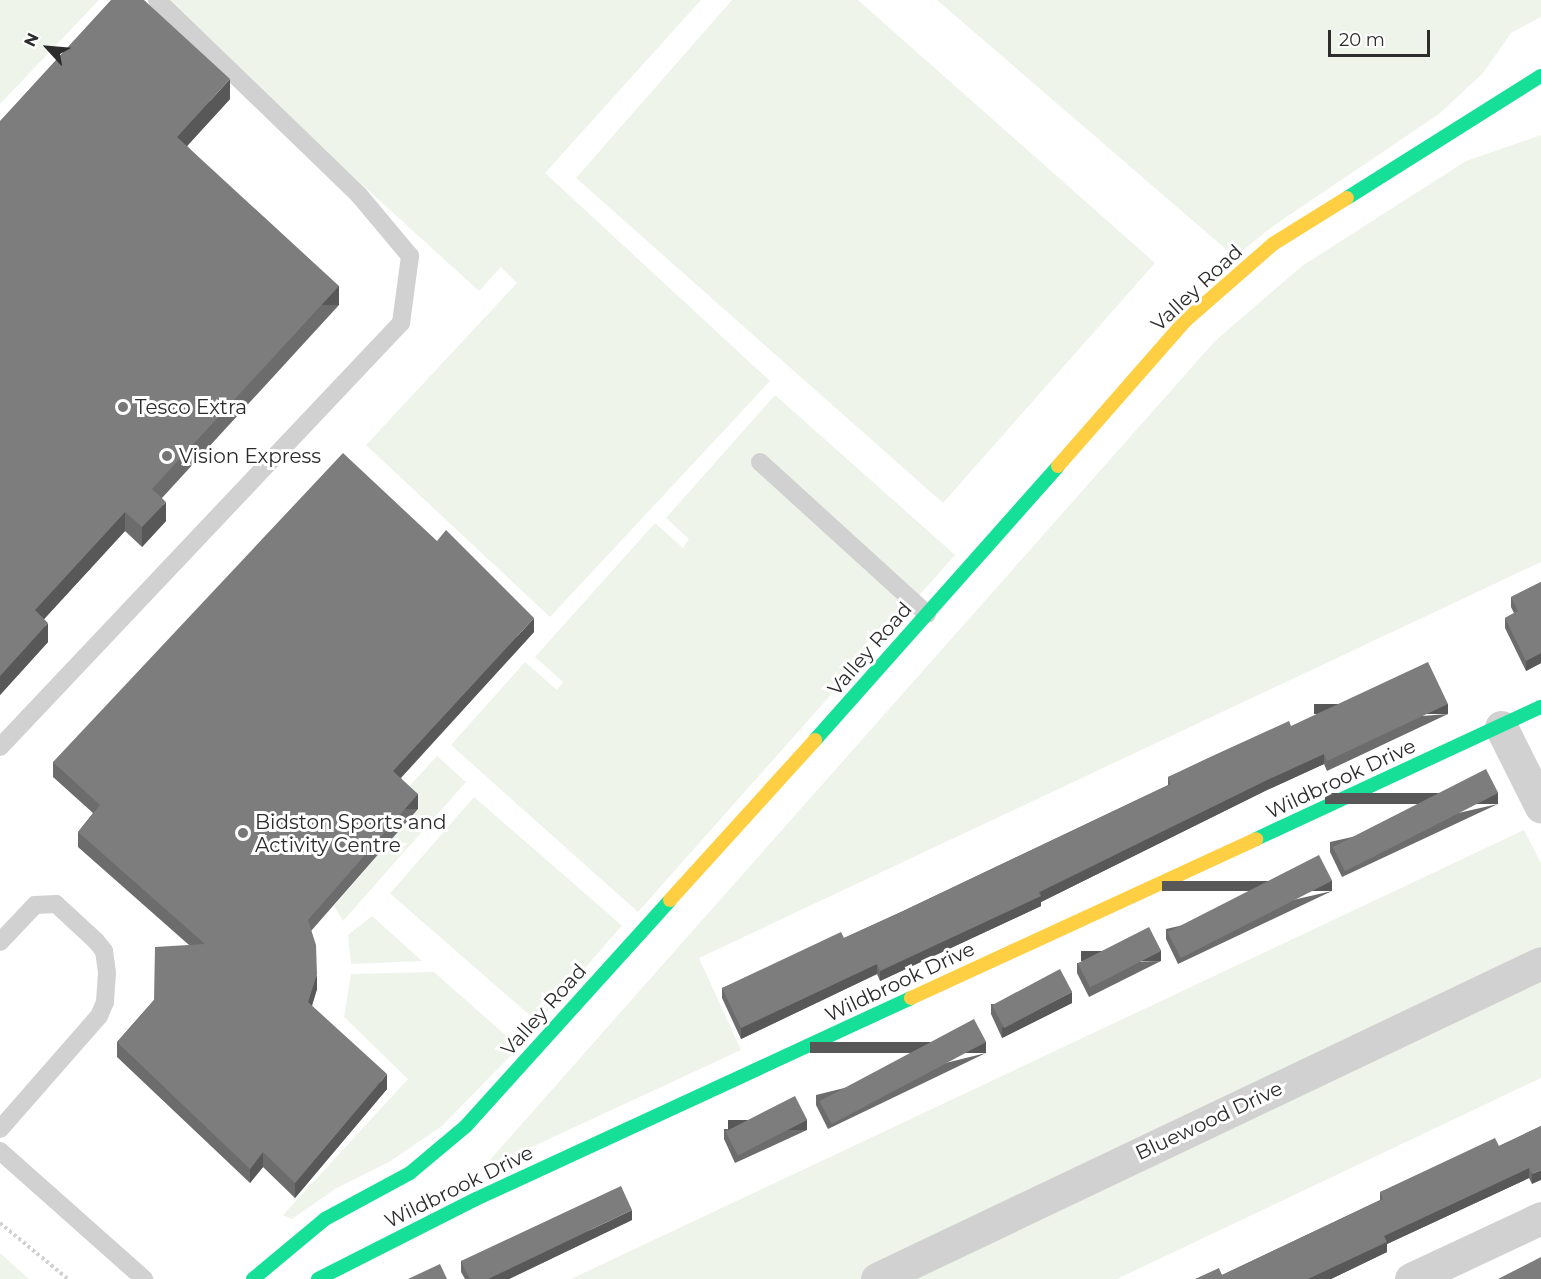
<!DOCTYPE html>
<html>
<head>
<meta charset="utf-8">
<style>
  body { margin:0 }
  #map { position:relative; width:1541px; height:1279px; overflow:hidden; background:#fff; font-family:Montserrat,sans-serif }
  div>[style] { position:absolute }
  .green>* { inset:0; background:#eef4ea; transform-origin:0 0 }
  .path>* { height:4px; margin-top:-2px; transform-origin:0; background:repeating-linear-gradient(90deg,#d1d1d1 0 3px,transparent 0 6px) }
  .lane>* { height:18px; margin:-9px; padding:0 9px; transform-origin:9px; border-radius:9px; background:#d1d1d1 }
  .street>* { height:33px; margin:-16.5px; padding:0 16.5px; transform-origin:16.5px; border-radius:16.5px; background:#d1d1d1 }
  .fast>* { height:14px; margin:-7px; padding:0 7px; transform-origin:7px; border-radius:7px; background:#16e098 }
  .slow>* { height:14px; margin:-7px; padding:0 7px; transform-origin:7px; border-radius:7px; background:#ffcf43 }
  .wall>* { inset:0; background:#6c6c6c }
  .shaded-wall>* { inset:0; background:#585858; transform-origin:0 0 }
  .building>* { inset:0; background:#7d7d7d; transform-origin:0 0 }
  .dots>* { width:16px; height:16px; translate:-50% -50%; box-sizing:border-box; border:3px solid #fff; border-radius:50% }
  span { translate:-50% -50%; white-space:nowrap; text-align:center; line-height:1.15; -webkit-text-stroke:6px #fff; paint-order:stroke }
  .street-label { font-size:20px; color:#2c2c2c }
  .poi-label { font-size:20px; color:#2c2c2c }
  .left { translate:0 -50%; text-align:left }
  .north { position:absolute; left:18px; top:18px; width:60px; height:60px; -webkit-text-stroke:4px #fff; paint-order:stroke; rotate:296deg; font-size:16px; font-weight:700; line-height:24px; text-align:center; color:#2c2c2c }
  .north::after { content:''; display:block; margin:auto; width:21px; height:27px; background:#2c2c2c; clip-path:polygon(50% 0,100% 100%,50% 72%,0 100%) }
  .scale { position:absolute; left:1328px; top:30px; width:102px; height:27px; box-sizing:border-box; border:3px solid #2c2c2c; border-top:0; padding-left:8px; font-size:18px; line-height:21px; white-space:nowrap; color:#2c2c2c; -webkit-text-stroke:4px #fff; paint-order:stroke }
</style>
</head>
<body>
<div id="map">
  <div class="green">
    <i style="clip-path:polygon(0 0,99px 0,0 104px)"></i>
    <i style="clip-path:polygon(171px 0,701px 0,545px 173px,770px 381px,550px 617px,366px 445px,517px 283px,501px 267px,479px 291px,166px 6px)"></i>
    <i style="clip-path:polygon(732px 0,858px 0,1155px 263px,943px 503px,576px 178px)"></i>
    <i style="clip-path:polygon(937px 0,1541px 0,1541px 17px,1511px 33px,1483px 73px,1439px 114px,1273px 226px,1235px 257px)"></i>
    <i style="clip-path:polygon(1541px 135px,1541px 562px,699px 958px,741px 1050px,480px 1171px,1215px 341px,1302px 266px,1466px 161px)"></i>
    <i style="clip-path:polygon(775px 395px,955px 555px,638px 912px,451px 745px,525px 662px,557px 690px,563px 682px,535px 657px,655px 523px,683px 548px,689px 539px,666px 518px)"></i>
    <i style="clip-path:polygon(437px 756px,466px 782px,343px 921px,334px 906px,418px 809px,402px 794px)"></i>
    <i style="left:474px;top:797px;width:196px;height:128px;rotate:41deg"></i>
    <i style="clip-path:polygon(1524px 830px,1541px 863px,1541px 1078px,1117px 1279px,571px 1279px)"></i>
    <i style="clip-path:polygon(372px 916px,422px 961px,351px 964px,348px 935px)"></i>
    <i style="clip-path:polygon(434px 972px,519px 1047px,442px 1126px,389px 1162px,335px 1189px,292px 1219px,283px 1215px,408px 1079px,344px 1017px,351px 974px)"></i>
    <i style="clip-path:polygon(0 1253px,29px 1279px,0 1279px)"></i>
  </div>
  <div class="path">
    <i style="left:0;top:1223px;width:88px;rotate:39.5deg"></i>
  </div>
  <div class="lane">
    <i style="left:760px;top:462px;width:226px;rotate:42.3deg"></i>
    <i style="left:0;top:747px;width:584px;rotate:-46.6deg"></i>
    <i style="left:401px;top:323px;width:68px;rotate:-82.3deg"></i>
    <i style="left:410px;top:256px;width:80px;rotate:-129.9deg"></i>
    <i style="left:359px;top:195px;width:281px;rotate:-136deg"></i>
    <i style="left:0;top:942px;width:51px;rotate:-46.6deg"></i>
    <i style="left:35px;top:905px;width:21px;rotate:-3deg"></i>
    <i style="left:56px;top:904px;width:54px;rotate:42.8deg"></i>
    <i style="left:96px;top:941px;width:13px;rotate:51deg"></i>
    <i style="left:104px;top:951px;width:22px;rotate:82deg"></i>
    <i style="left:107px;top:973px;width:29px;rotate:94deg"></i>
    <i style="left:105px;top:1002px;width:15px;rotate:113deg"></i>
    <i style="left:99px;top:1016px;width:150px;rotate:131.2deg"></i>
    <i style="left:0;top:1151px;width:193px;rotate:41.6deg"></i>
  </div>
  <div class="street">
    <i style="left:1501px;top:727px;width:89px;rotate:63.4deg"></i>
    <i style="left:877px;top:1279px;width:735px;rotate:-25.45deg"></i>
    <i style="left:1411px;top:1279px;width:144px;rotate:-25.1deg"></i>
  </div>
  <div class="fast">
    <i style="left:1347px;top:198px;width:229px;rotate:-32.2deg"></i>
    <i style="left:815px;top:740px;width:366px;rotate:-48.4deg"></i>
    <i style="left:1256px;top:839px;width:314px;rotate:-24.9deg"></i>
    <i style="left:253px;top:1279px;width:94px;rotate:-39.8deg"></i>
    <i style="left:325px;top:1219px;width:97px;rotate:-28.4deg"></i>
    <i style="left:410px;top:1173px;width:73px;rotate:-40deg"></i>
    <i style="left:466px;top:1126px;width:304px;rotate:-47.9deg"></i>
    <i style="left:318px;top:1279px;width:177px;rotate:-26.9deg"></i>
    <i style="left:476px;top:1199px;width:479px;rotate:-24.8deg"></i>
  </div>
  <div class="slow">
    <i style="left:1058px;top:466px;width:193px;rotate:-48.8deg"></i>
    <i style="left:1185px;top:321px;width:117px;rotate:-41.2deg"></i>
    <i style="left:1273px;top:244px;width:87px;rotate:-31.9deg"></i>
    <i style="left:670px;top:900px;width:216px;rotate:-47.8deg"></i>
    <i style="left:911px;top:998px;width:380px;rotate:-24.7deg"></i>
  </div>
  <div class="wall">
    <i style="clip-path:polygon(230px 99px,187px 146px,339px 305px,162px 498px,166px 521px,142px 547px,125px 531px,44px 619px,48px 642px,0 695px,0 121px)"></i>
    <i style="clip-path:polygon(1541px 582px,1541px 663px,1526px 671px,1505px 628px,1505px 618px,1514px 613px,1511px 607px,1511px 597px)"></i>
    <i style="clip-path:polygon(534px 632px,401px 778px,418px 809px,311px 931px,317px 989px,312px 1006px,387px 1089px,295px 1198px,263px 1167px,250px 1183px,117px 1057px,117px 1042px,154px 1000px,189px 945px,78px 847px,78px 832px,93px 813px,53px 777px,53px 762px)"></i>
    <i style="clip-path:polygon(1448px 714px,1327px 771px,1324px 764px,1267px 790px,1041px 902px,1041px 906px,880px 981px,877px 974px,741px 1039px,722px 998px,722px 988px,844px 938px,901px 912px,1168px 785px,1168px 777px,1291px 726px)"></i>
    <i style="clip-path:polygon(1498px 804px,1342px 877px,1330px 852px,1330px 842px)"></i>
    <i style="clip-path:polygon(1332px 891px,1178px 964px,1166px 939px,1166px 929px)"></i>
    <i style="clip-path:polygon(1161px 961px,1089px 997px,1077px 973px,1077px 963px)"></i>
    <i style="clip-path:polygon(1072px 1003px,1002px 1038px,991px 1014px,991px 1004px)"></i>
    <i style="clip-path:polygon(986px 1053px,828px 1129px,816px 1105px,816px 1095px)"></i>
    <i style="clip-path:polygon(1541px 1126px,1532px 1184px,1529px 1178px,1387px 1244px,1387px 1252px,1331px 1279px,1195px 1279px,1222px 1275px,1380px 1200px,1380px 1192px,1499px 1146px)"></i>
    <i style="clip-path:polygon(724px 1129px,807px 1130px,735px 1163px,724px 1139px)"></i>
    <i style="clip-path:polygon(632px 1220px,509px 1279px,465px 1279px,461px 1272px,461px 1261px)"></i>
  </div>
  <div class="shaded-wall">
    <i style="clip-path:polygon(230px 79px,230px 99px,177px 157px,177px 137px)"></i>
    <i style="left:339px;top:286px;width:19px;height:276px;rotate:90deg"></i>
    <i style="clip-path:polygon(166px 502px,166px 521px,142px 547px,142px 527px)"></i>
    <i style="clip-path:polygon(125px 512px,125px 531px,35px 629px,35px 610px)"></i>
    <i style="clip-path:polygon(534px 618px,534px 632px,393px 786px,393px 771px)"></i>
    <i style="clip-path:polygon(48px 623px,48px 642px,0 695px,0 676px)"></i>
    <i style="clip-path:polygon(1541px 653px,1541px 663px,1526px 671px,1526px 661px)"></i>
    <i style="left:1448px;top:704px;width:10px;height:134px;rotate:90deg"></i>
    <i style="clip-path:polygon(1324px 754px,1324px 764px,1267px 790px,1041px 902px,1041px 906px,880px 981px,880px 971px,1267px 780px)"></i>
    <i style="left:1498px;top:793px;width:11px;height:173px;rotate:90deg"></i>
    <i style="left:418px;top:794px;width:15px;height:167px;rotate:90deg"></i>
    <i style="left:1332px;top:881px;width:10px;height:170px;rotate:90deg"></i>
    <i style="left:1161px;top:951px;width:10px;height:80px;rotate:90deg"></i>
    <i style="clip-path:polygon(877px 964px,877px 974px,741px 1039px,741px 1028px)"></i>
    <i style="clip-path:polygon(317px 974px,317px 989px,308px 1017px,308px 1002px)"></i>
    <i style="clip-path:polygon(1072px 992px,1072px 1003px,1002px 1038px,1002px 1028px)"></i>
    <i style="left:986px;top:1042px;width:11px;height:176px;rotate:90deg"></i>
    <i style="clip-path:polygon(387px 1074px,387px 1089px,295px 1198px,295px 1183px)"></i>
    <i style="left:807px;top:1120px;width:10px;height:79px;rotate:90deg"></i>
    <i style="clip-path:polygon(263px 1152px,263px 1167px,250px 1183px,250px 1169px)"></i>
    <i style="clip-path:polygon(1529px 1168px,1529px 1178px,1387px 1244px,1387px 1252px,1331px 1279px,1308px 1279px,1384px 1236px)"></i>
    <i style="clip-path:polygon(1541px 1170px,1541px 1180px,1532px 1184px,1532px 1174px)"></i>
    <i style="clip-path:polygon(632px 1210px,632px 1220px,509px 1279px,488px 1279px)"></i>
  </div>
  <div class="building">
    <i style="clip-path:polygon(111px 0,144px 0,230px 79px,177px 137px,339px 286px,152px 489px,166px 502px,142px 527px,125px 512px,35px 610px,48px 623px,0 676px,0 121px)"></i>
    <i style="clip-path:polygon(343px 453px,437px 541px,446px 530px,534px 618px,393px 771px,418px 794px,308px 920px,316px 945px,317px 974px,308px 1002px,387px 1074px,295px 1183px,263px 1152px,250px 1169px,117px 1042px,154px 1000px,155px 947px,205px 944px,78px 832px,100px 805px,53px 762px)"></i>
    <i style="clip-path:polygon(1541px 582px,1541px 653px,1526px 661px,1505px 618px,1518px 611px,1511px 597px)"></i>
    <i style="clip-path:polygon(1428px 662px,1448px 704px,1327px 761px,1324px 754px,1267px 780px,1039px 892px,1041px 896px,880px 971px,877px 964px,741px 1028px,722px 988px,841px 932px,844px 938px,901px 912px,1171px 784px,1168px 777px,1208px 758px,1289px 721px,1291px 726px)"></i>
    <i style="left:1486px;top:769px;width:27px;height:172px;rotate:63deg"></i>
    <i style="left:1319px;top:855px;width:29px;height:170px;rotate:63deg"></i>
    <i style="left:1149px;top:927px;width:27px;height:80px;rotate:63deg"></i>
    <i style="left:1060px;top:969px;width:26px;height:77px;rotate:62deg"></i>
    <i style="left:974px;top:1019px;width:26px;height:175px;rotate:62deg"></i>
    <i style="left:795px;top:1096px;width:27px;height:78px;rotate:63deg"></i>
    <i style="clip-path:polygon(1541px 1126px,1541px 1170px,1532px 1174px,1529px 1168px,1384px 1236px,1387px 1242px,1308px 1279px,1195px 1279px,1219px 1268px,1222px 1275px,1383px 1199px,1380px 1192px,1495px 1138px,1499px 1146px)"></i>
    <i style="clip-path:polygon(621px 1186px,632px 1210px,488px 1279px,470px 1279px,461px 1261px)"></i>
    <i style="clip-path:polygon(1541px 1257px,1541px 1279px,1498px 1279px)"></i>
    <i style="clip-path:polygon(440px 1264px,447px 1279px,408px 1279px)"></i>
  </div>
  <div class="dots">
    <i style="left:123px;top:407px;background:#767676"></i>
    <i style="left:167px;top:456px;background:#767676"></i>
    <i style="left:243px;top:833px;background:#767676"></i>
  </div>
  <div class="street-label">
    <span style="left:1197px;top:288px;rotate:-43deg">Valley Road</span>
    <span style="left:870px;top:649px;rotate:-49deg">Valley Road</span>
    <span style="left:1341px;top:779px;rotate:-25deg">Wildbrook Drive</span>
    <span style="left:900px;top:982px;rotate:-25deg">Wildbrook Drive</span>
    <span style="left:544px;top:1010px;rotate:-48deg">Valley Road</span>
    <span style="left:1209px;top:1121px;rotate:-25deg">Bluewood Drive</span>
    <span style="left:459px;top:1187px;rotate:-26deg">Wildbrook Drive</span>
  </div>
  <div class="poi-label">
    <span class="left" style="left:135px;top:407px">Tesco Extra</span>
    <span class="left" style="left:179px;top:456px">Vision Express</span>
    <span class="left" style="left:255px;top:834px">Bidston Sports and<br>Activity Centre</span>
  </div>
  <div class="north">N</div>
  <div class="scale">20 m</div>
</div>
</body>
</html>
